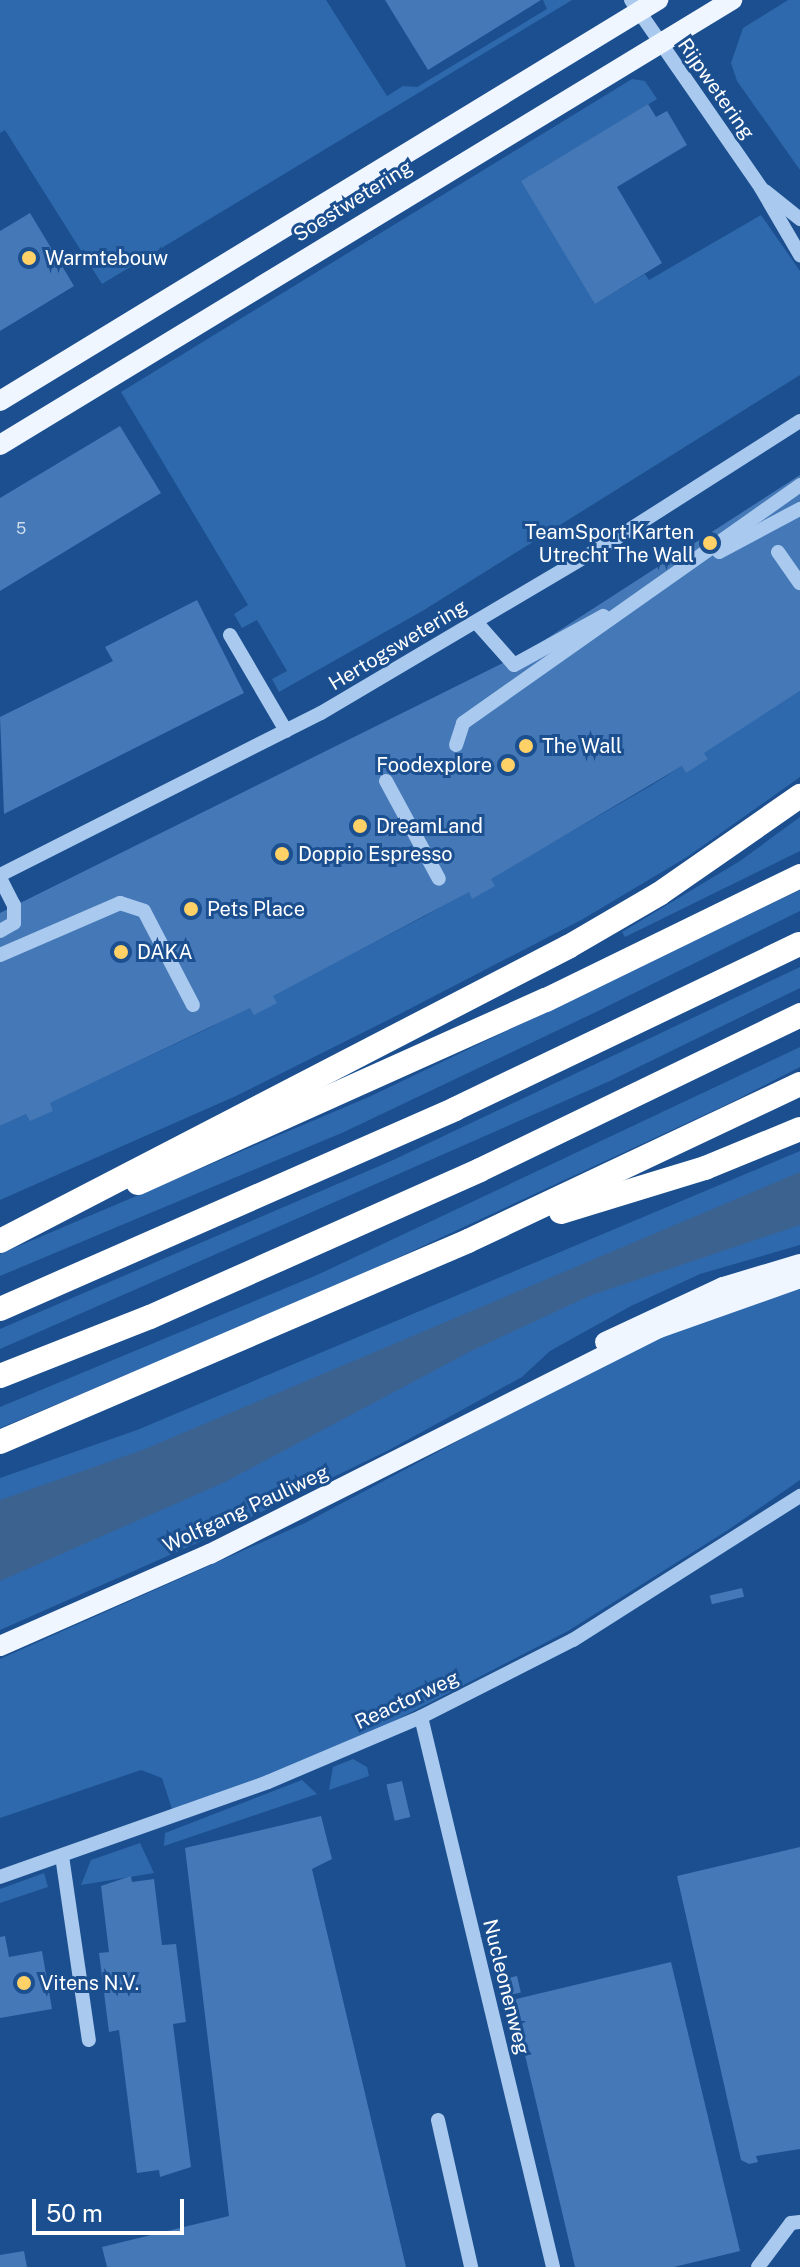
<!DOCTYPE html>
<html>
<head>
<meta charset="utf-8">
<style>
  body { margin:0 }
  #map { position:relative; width:800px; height:2267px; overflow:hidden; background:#1b4f8f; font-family:"Public Sans",sans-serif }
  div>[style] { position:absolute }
  .green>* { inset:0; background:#2e69ad }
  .water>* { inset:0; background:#3c6290 }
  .building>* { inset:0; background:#4478b7; transform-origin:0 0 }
  .minor>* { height:14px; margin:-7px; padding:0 7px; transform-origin:7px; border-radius:7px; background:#a9c9ee }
  .major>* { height:20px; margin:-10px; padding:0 10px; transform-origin:10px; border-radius:10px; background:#f0f6ff }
  .highway>* { height:24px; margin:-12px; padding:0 12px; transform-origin:12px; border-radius:12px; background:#fff }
  .dots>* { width:22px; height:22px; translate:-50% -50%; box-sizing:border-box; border:4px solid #1b4f8f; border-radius:50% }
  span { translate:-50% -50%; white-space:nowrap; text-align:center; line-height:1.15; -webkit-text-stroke:6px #1b4f8f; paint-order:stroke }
  .number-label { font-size:16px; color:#d0dded }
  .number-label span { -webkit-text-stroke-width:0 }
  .street-label { font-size:20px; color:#fff }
  .poi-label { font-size:20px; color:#fff }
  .left { translate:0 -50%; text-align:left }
  .right { translate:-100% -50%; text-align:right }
  .scale { position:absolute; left:32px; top:2199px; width:152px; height:36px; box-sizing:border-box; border:4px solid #fff; border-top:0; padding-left:10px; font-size:24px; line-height:28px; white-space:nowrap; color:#fff; -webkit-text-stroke:6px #1b4f8f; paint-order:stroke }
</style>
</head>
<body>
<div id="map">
  <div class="green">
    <i style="clip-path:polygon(0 0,326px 0,387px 96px,403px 86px,417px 87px,547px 9px,543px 0,572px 0,102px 284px,5px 130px,0 133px)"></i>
    <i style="clip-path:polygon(788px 0,800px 0,800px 170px,737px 81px,731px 63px,743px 28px)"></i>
    <i style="clip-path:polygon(632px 79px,645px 81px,657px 99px,522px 181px,596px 303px,645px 274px,649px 280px,761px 215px,800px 271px,800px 375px,424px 610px,279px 692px,272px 679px,287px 671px,257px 620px,242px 628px,234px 614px,248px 605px,121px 392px)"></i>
    <i style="clip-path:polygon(800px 691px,800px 777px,687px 857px,583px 919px,396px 1016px,236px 1096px,0 1200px,0 1126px,207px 1029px,425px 916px,652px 785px)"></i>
    <i style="clip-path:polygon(800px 817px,800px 851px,625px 937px,622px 932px,740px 861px)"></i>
    <i style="clip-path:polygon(800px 890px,800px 911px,596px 1012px,344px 1132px,0 1276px,0 1254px,371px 1096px)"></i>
    <i style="clip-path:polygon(800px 967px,800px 988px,610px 1081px,0 1349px,0 1329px,391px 1161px)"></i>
    <i style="clip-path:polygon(800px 1047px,800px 1067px,730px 1103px,324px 1292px,0 1428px,0 1407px,317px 1275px)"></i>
    <i style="clip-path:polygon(800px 1151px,800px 1245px,700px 1274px,631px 1306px,550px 1351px,522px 1377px,389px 1450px,197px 1543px,0 1630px,0 1478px,137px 1430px)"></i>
    <i style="clip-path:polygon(800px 1285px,800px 1480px,728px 1530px,568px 1631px,379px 1729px,261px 1781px,172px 1809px,162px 1778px,141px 1770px,0 1818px,0 1659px,305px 1523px,634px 1347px)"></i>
    <i style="clip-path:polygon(353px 1759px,367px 1767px,369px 1776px,329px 1790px,333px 1767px)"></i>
    <i style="clip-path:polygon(302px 1780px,317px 1794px,164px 1846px,165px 1833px)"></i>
    <i style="clip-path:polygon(140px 1843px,154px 1873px,81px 1885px,91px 1860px)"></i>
    <i style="clip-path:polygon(44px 1873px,48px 1887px,0 1903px,0 1889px)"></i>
  </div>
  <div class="water">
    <i style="clip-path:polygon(800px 1172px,800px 1225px,589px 1296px,471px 1351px,225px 1482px,0 1581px,0 1500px,145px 1449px)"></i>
  </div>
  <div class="building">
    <i style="clip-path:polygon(385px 0,541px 0,428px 70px)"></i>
    <i style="clip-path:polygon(648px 104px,656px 117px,667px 111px,687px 145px,617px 187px,662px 263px,595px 304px,521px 181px)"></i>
    <i style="clip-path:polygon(30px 213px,74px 286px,0 331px,0 231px)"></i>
    <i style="clip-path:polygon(120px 426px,161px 493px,0 591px,0 498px)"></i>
    <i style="clip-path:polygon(800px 475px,800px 691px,704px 753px,708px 759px,686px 773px,682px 766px,491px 879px,495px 886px,472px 899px,469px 892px,273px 996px,277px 1003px,254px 1015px,250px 1008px,50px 1103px,53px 1111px,30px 1121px,26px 1114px,0 1126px,0 913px,529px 650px)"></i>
    <i style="clip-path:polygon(197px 600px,244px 693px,4px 814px,0 717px,113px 661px,105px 647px)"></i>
    <i style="left:742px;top:1588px;width:9px;height:33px;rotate:77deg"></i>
    <i style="left:402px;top:1781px;width:37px;height:16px;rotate:77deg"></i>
    <i style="clip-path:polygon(321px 1816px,332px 1859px,312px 1869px,406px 2267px,107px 2267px,102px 2247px,229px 2216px,185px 1848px)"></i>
    <i style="clip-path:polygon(800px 1847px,800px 2149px,756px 2156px,758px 2162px,749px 2164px,741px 2160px,677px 1876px)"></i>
    <i style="clip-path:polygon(131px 1876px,132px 1882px,154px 1879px,162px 1945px,176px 1944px,186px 2022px,173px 2024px,191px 2167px,160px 2177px,159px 2170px,137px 2173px,119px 2030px,109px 2032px,99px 1953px,109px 1952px,101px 1886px)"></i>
    <i style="clip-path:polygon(5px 1936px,9px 1957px,42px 1951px,52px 2009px,0 2018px,0 1937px)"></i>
    <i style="clip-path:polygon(671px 1962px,740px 2251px,674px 2267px,575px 2267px,512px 2000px)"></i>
    <i style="left:517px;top:1976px;width:17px;height:10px;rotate:77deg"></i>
    <i style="clip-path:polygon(24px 2251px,27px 2267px,0 2267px,0 2255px)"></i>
  </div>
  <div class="minor">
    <i style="left:631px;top:0;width:229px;rotate:55.3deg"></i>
    <i style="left:761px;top:188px;width:78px;rotate:59.8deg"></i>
    <i style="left:765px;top:191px;width:45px;rotate:38.7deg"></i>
    <i style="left:719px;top:552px;width:92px;rotate:-28deg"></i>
    <i style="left:778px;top:552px;width:38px;rotate:55deg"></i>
    <i style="left:476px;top:622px;width:57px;rotate:48.5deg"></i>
    <i style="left:514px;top:665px;width:102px;rotate:-28.8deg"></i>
    <i style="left:230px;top:635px;width:111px;rotate:59.7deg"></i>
    <i style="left:456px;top:745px;width:23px;rotate:-72deg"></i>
    <i style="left:463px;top:723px;width:413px;rotate:-35.2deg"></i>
    <i style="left:386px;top:781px;width:111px;rotate:61.6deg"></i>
    <i style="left:0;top:875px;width:360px;rotate:-26.8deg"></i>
    <i style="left:321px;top:713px;width:332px;rotate:-30.6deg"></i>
    <i style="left:607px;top:544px;width:229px;rotate:-32.5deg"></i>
    <i style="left:0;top:878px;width:30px;rotate:63deg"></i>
    <i style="left:14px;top:905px;width:18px;rotate:90deg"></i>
    <i style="left:14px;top:923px;width:16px;rotate:150deg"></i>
    <i style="left:0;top:955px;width:131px;rotate:-23.4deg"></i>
    <i style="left:120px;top:903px;width:25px;rotate:18deg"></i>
    <i style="left:144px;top:911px;width:106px;rotate:62.5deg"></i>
    <i style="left:421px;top:1717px;width:566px;rotate:76.5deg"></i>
    <i style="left:62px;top:1856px;width:186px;rotate:81.7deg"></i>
    <i style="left:0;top:1877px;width:284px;rotate:-19.5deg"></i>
    <i style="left:268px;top:1782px;width:166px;rotate:-23deg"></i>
    <i style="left:421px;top:1717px;width:170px;rotate:-26.9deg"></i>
    <i style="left:573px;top:1640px;width:269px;rotate:-32.4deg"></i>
    <i style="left:438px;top:2120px;width:151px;rotate:77.3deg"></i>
    <i style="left:758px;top:2267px;width:55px;rotate:-53.1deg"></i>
    <i style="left:791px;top:2223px;width:9px;rotate:-6deg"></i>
  </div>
  <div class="major">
    <i style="left:0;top:401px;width:771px;rotate:-31.36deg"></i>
    <i style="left:0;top:445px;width:857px;rotate:-31.3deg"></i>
    <i style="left:605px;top:1342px;width:130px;rotate:-25deg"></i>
    <i style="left:723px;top:1287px;width:80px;rotate:-16.6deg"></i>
    <i style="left:0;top:1646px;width:229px;rotate:-23.7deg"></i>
    <i style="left:210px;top:1554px;width:503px;rotate:-26.72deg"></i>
    <i style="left:659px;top:1328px;width:150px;rotate:-19.5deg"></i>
  </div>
  <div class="highway">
    <i style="left:138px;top:1183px;width:447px;rotate:-24.2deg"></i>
    <i style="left:546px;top:1000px;width:283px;rotate:-26deg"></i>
    <i style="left:561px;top:1212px;width:151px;rotate:-17deg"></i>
    <i style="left:705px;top:1168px;width:103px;rotate:-22.3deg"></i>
    <i style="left:0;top:1241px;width:640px;rotate:-27.37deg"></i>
    <i style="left:568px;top:947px;width:105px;rotate:-30.2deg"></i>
    <i style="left:659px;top:894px;width:172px;rotate:-34.8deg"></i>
    <i style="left:0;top:1309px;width:497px;rotate:-23.7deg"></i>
    <i style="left:455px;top:1109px;width:382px;rotate:-25.6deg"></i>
    <i style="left:0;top:1376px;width:161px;rotate:-21.5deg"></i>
    <i style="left:150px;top:1317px;width:361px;rotate:-24deg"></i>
    <i style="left:480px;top:1170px;width:356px;rotate:-25.8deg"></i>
    <i style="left:0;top:1442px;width:509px;rotate:-23.24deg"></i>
    <i style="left:468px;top:1241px;width:367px;rotate:-25.3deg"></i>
  </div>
  <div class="dots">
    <i style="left:29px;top:258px;background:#ffd166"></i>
    <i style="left:710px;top:543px;background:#ffd166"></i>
    <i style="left:526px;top:746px;background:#ffd166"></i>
    <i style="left:508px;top:765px;background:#ffd166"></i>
    <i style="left:360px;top:826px;background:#ffd166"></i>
    <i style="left:282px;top:854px;background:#ffd166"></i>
    <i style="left:191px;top:909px;background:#ffd166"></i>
    <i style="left:121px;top:952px;background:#ffd166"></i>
    <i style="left:24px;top:1983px;background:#ffd166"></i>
  </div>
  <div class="number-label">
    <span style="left:21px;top:529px">5</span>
  </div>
  <div class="street-label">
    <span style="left:716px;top:89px;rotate:55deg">Rijpwetering</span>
    <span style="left:353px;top:201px;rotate:-32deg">Soestwetering</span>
    <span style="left:398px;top:645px;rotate:-31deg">Hertogswetering</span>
    <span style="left:246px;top:1509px;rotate:-25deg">Wolfgang Pauliweg</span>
    <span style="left:407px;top:1700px;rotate:-25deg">Reactorweg</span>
    <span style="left:506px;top:1987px;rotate:76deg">Nucleonenweg</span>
  </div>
  <div class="poi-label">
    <span class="left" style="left:45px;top:258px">Warmtebouw</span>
    <span class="right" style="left:694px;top:544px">TeamSport Karten<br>Utrecht The Wall</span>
    <span class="left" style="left:542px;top:746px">The Wall</span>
    <span class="right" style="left:492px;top:765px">Foodexplore</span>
    <span class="left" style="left:376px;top:826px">DreamLand</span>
    <span class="left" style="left:298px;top:854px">Doppio Espresso</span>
    <span class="left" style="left:207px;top:909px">Pets Place</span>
    <span class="left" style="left:137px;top:952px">DAKA</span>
    <span class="left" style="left:40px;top:1983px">Vitens N.V.</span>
  </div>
  <div class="scale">50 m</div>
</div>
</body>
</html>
